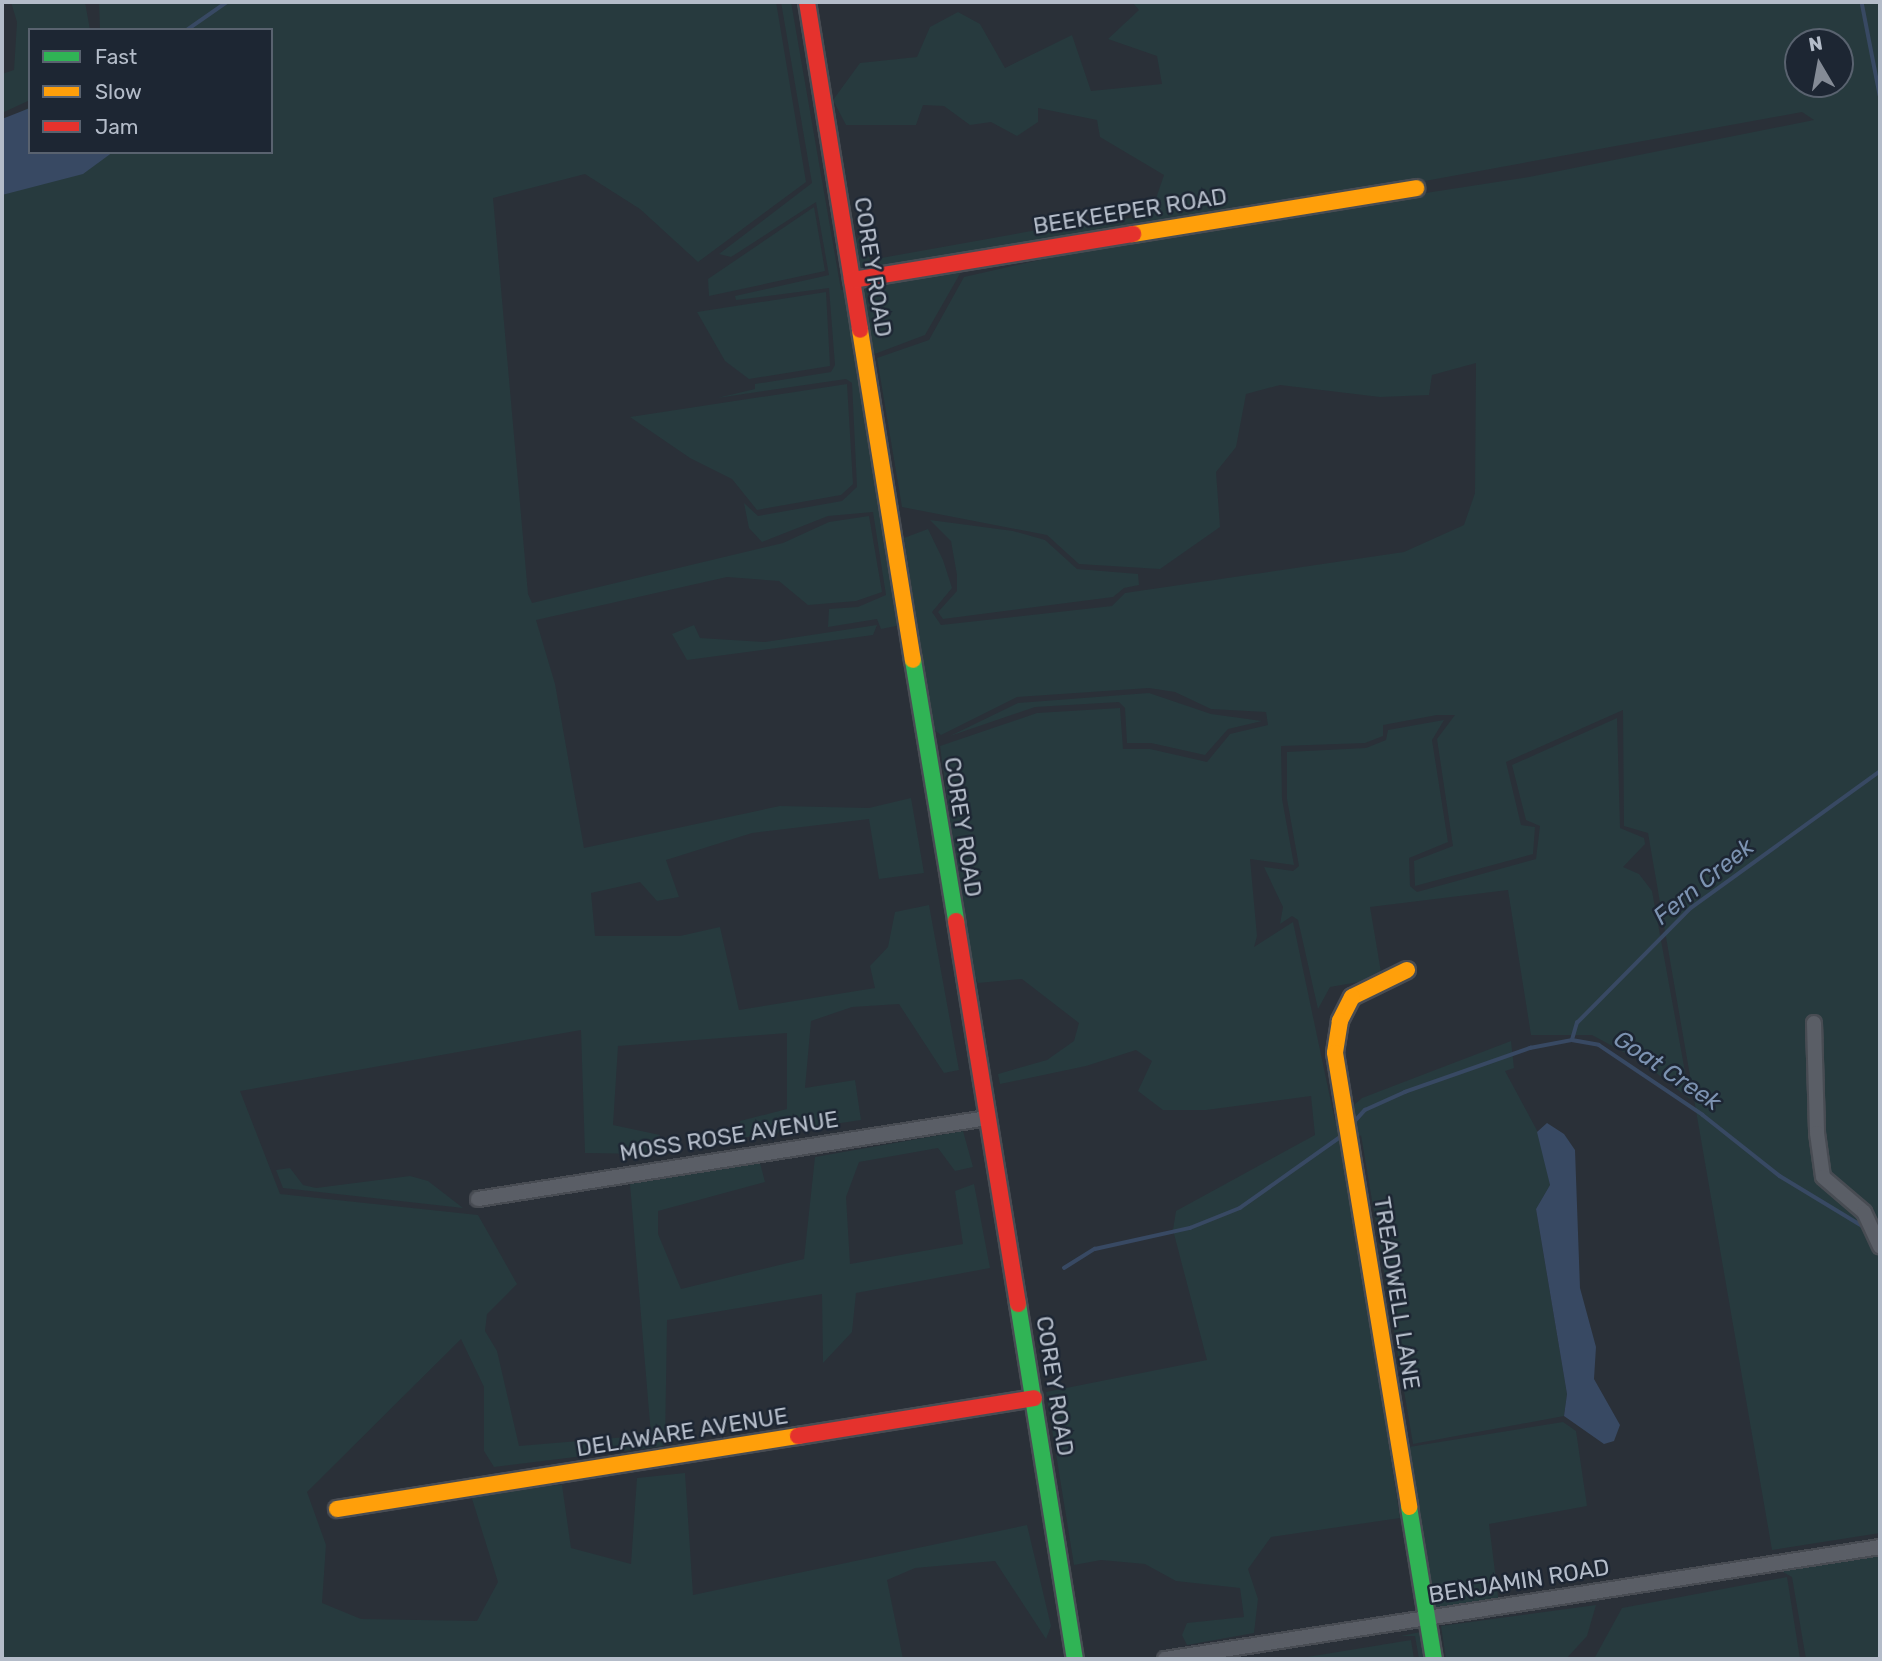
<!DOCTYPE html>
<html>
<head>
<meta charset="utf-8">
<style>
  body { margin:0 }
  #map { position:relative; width:1882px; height:1661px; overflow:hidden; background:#2a3038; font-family:Rubik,sans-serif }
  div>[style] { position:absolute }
  .green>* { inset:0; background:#273a3e }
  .water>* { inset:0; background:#384963 }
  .stream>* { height:3.5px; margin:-1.75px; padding:0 1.75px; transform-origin:1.75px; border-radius:1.75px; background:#384963 }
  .roads { filter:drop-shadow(2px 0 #484c53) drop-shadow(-2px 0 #484c53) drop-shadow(0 2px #484c53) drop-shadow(0 -2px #484c53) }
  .street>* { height:14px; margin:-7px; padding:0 7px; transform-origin:7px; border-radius:7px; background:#5a5e66 }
  .fast>* { height:16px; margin:-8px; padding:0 8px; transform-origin:8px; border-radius:8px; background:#30b455 }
  .slow>* { height:16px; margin:-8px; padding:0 8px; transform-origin:8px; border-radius:8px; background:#ff9f0a }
  .jam>* { height:16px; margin:-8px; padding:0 8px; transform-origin:8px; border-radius:8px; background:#e5322d }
  span { translate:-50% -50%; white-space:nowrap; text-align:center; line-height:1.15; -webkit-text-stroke:5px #1d2633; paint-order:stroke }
  .street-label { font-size:23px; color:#b4bcc9 }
  .water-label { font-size:24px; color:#7c92b1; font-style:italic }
  .frame { position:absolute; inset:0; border:4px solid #b4bcc9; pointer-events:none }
  .legend { position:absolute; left:28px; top:28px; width:245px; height:126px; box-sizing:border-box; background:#1d2633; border:2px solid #59626f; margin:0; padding:9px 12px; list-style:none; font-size:21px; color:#b4bcc9 }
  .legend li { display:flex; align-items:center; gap:14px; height:35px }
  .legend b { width:35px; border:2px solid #59626f }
  .north { position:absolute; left:1784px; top:28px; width:70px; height:70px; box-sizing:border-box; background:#1d2633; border:2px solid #59626f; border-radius:50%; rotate:350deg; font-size:19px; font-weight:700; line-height:28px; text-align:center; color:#b4bcc9 }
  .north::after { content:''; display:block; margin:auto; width:24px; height:32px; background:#848b96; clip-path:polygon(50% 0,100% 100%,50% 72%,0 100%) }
</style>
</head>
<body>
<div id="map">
  <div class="green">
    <i style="clip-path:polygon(11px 2px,85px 2px,90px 30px,30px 30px,30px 100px,2px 113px,2px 74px,14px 70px,17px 22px)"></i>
    <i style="clip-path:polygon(99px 2px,776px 2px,806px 182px,698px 262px,640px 209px,585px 174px,493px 198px,528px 594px,532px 603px,783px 543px,829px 522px,869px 516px,882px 592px,856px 601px,808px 605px,779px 581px,727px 577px,536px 620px,555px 684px,584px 848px,780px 806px,869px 808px,911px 798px,924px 873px,879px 879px,869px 819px,752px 833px,666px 860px,679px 897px,657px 901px,640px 882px,591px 893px,595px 936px,680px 936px,720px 927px,739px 1010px,875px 988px,870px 966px,888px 947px,895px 912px,929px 905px,959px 1070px,944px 1073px,899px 1004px,852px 1007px,811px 1021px,805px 1088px,855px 1080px,861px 1120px,741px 1138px,740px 1121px,787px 1109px,787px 1033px,618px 1046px,613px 1125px,660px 1135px,652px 1154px,585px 1153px,581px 1030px,240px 1091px,280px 1194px,478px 1215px,517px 1284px,487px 1314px,485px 1331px,497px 1351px,519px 1446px,651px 1435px,630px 1184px,760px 1163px,765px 1182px,658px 1211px,658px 1234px,681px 1289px,804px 1259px,815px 1157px,963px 1131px,973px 1167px,955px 1171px,938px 1148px,859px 1162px,846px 1197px,850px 1264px,963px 1244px,955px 1191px,974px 1184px,990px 1268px,856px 1293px,852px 1332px,823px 1363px,822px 1294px,667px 1320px,665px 1446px,494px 1467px,484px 1451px,484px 1387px,461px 1339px,307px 1492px,326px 1545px,322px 1603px,361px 1619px,477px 1621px,498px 1582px,469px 1489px,562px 1485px,571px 1548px,631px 1564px,637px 1478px,685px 1473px,693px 1595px,1027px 1525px,1051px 1626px,1046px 1639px,995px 1561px,915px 1568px,887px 1580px,903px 1659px,2px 1659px,2px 121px,30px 107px,30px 152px,271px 152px,271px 30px,100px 30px)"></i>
    <i style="clip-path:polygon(781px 2px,791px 2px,841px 290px,847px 290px,901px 625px,881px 629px,877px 619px,828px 627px,829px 609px,858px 607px,886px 595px,873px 512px,828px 516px,762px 542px,749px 528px,744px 503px,758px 516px,842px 501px,857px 487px,852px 383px,846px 379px,717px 398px,755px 389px,755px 384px,831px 372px,835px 365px,829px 288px,736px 300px,735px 296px,829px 275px,816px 202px,731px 257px,719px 254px,812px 183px)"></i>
    <i style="clip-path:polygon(evenodd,1132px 2px,1880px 2px,1880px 1533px,1772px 1550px,1648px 833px,1624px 826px,1623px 710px,1506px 762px,1521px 825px,1535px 827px,1533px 854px,1415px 886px,1414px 861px,1453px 846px,1437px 739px,1455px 715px,1437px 715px,1383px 725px,1383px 736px,1365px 743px,1281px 746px,1282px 799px,1294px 865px,1250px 859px,1257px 936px,1254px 947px,1293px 922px,1335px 1121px,1362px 1098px,1511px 1041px,1514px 1068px,1505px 1071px,1541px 1138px,1550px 1185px,1536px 1209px,1567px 1394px,1564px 1416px,1413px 1444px,1361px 1135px,1344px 1152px,1400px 1518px,1271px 1537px,1248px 1569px,1258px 1599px,1254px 1633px,1187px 1645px,1182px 1635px,1187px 1623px,1244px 1617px,1240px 1588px,1176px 1581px,1145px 1564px,1101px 1560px,1074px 1565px,1046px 1392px,1207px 1360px,1173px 1230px,1176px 1211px,1315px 1135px,1311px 1096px,1206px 1110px,1163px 1110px,1138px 1091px,1152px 1061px,1136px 1050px,1086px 1066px,1000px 1084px,998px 1074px,1047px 1060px,1074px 1041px,1079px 1023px,1022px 979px,978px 983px,969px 962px,940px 746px,1037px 713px,1120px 708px,1123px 749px,1150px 749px,1207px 762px,1230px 734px,1268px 725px,1266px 712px,1211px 709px,1175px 692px,1149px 688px,1017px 697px,941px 735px,933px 729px,904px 538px,928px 529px,943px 560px,952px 588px,932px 612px,941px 625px,1112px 606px,1125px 593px,1404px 552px,1464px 525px,1475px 493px,1476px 363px,1432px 375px,1429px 395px,1380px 397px,1280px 385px,1246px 394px,1236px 447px,1216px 472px,1220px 527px,1160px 569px,1079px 564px,1047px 535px,902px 507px,877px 358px,929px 340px,964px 277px,1146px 236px,1529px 177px,1814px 120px,1802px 112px,1288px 206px,861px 274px,855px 240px,864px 234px,870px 260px,1059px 226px,1150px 216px,1164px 175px,1100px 137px,1097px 120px,1038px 108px,1038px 122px,1017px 136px,991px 122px,970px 125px,944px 106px,923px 105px,916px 125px,846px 125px,833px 100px,860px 63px,917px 57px,930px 27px,958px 12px,980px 24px,1005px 68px,1072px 35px,1091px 91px,1162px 84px,1157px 56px,1108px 39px,1139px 10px,1132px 2px,1798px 42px,1840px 42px,1840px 84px,1798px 84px,1798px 42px)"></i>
    <i style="clip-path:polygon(814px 207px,825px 271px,709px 296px,708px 279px)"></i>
    <i style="clip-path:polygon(961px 272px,925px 335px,872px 355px,859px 287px)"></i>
    <i style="clip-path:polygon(826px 292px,830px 366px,749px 379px,725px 361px,697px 312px)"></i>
    <i style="clip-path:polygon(847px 384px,853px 484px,841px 495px,757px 510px,732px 479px,690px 458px,630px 417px)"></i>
    <i style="clip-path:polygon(930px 520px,1013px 531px,1045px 540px,1077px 569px,1138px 574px,1139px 585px,1124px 588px,1113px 597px,943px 619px,938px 612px,957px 591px,957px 575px,951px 541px)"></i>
    <i style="clip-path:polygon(694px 625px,700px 638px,765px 642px,877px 625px,873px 635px,687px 660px,672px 634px)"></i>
    <i style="clip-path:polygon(1149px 693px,1211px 714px,1262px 721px,1228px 729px,1205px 755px,1151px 743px,1127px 743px,1125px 708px,1119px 702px,1035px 707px,950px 736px,1018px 703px)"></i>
    <i style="clip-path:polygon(1617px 718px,1620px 828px,1644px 838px,1645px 844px,1623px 867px,1639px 874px,1652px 891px,1690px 1099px,1642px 1062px,1592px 1035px,1531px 1035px,1508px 890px,1370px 907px,1382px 978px,1330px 987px,1318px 1009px,1298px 920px,1292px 916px,1280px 924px,1283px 907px,1264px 867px,1293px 871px,1299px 866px,1287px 799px,1287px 752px,1366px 748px,1386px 740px,1388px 730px,1444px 720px,1432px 740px,1448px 842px,1409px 858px,1410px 886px,1417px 892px,1536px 859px,1540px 826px,1526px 820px,1512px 765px)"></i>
    <i style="clip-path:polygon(290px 1168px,303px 1185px,316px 1188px,410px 1176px,428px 1181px,463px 1208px,283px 1188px,276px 1170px)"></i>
    <i style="clip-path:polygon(1563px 1422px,1576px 1431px,1587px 1506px,1489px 1524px,1500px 1612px,1437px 1622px,1441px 1659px,1419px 1659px,1415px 1636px,1401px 1636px,1430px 1630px,1409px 1447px)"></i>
    <i style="clip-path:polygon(1880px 1539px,1880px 1659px,1806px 1659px,1792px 1577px,1783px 1572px,1779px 1555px)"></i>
    <i style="clip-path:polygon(1787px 1577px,1800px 1659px,1594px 1659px,1622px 1608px)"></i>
    <i style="clip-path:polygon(1596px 1605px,1587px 1636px,1566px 1659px,1446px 1659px,1441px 1626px)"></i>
    <i style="clip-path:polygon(1411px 1640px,1414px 1659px,1295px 1659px)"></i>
  </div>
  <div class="water">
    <i style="clip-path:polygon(30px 108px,30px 152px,113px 152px,83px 174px,2px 195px,2px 119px)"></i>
    <i style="clip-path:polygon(1547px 1123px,1564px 1134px,1575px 1150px,1580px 1288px,1596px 1347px,1594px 1379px,1620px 1425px,1614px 1441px,1604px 1444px,1564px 1416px,1567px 1394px,1536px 1209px,1550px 1185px,1537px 1132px)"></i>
  </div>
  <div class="stream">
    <i style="left:1862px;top:2px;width:95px;rotate:79deg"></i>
    <i style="left:187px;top:30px;width:49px;rotate:-35deg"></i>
    <i style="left:1572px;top:1040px;width:18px;rotate:-74deg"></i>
    <i style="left:1577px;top:1023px;width:162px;rotate:-45.3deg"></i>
    <i style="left:1691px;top:908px;width:233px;rotate:-35.9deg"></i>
    <i style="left:1355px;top:1121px;width:15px;rotate:-48deg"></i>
    <i style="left:1365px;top:1110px;width:44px;rotate:-24.2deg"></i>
    <i style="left:1405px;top:1092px;width:133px;rotate:-19.4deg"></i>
    <i style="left:1530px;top:1048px;width:43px;rotate:-10.8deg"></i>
    <i style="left:1572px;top:1040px;width:27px;rotate:10deg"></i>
    <i style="left:1599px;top:1045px;width:125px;rotate:33.9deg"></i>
    <i style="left:1703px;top:1115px;width:98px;rotate:38.4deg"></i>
    <i style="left:1780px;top:1176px;width:95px;rotate:31.2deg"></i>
    <i style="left:1064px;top:1268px;width:36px;rotate:-32deg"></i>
    <i style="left:1095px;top:1249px;width:97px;rotate:-12.5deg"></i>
    <i style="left:1190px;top:1228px;width:54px;rotate:-21.8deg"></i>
    <i style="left:1240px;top:1208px;width:121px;rotate:-35.3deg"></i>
  </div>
  <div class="roads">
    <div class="street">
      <i style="left:1814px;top:1023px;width:110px;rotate:88.4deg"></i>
      <i style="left:1817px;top:1133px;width:44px;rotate:82.2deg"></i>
      <i style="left:1823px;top:1177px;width:54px;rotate:40.5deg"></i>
      <i style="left:1864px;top:1212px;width:38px;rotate:65deg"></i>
      <i style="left:478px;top:1199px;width:515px;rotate:-9.04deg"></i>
      <i style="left:1165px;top:1659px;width:724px;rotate:-8.9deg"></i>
    </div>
    <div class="fast">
      <i style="left:913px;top:660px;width:265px;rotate:80.6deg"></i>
      <i style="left:1018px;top:1304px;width:360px;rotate:80.9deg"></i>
      <i style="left:1409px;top:1507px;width:154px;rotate:80.7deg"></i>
    </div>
    <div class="slow">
      <i style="left:1133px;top:234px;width:287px;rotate:-9.2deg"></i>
      <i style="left:860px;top:330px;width:334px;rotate:80.9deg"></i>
      <i style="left:1407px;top:970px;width:61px;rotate:153.9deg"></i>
      <i style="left:1352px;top:997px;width:27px;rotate:117deg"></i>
      <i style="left:1340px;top:1021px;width:32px;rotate:99deg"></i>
      <i style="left:1335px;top:1053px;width:460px;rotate:80.7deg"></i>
      <i style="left:337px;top:1509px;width:467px;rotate:-9deg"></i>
    </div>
    <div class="jam">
      <i style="left:807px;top:2px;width:332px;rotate:80.8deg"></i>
      <i style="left:852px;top:280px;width:285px;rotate:-9.3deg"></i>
      <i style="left:956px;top:921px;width:388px;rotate:80.8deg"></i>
      <i style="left:798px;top:1436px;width:239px;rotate:-9.1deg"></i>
    </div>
  </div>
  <div class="street-label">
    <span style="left:1130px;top:211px;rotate:-9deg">BEEKEEPER ROAD</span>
    <span style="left:873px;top:267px;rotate:81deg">COREY ROAD</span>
    <span style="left:963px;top:827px;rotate:81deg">COREY ROAD</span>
    <span style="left:729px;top:1136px;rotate:-9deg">MOSS ROSE AVENUE</span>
    <span style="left:1397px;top:1293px;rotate:81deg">TREADWELL LANE</span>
    <span style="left:1055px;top:1386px;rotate:81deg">COREY ROAD</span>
    <span style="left:682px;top:1432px;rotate:-9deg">DELAWARE AVENUE</span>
    <span style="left:1519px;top:1581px;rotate:-9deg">BENJAMIN ROAD</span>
  </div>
  <div class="water-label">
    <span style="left:1704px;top:882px;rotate:-39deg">Fern Creek</span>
    <span style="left:1667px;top:1071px;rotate:34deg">Goat Creek</span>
  </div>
  <div class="frame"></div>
  <ul class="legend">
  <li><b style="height:9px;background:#30b455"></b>Fast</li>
  <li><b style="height:9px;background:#ff9f0a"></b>Slow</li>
  <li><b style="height:9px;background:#e5322d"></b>Jam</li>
  </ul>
  <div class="north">N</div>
</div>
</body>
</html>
